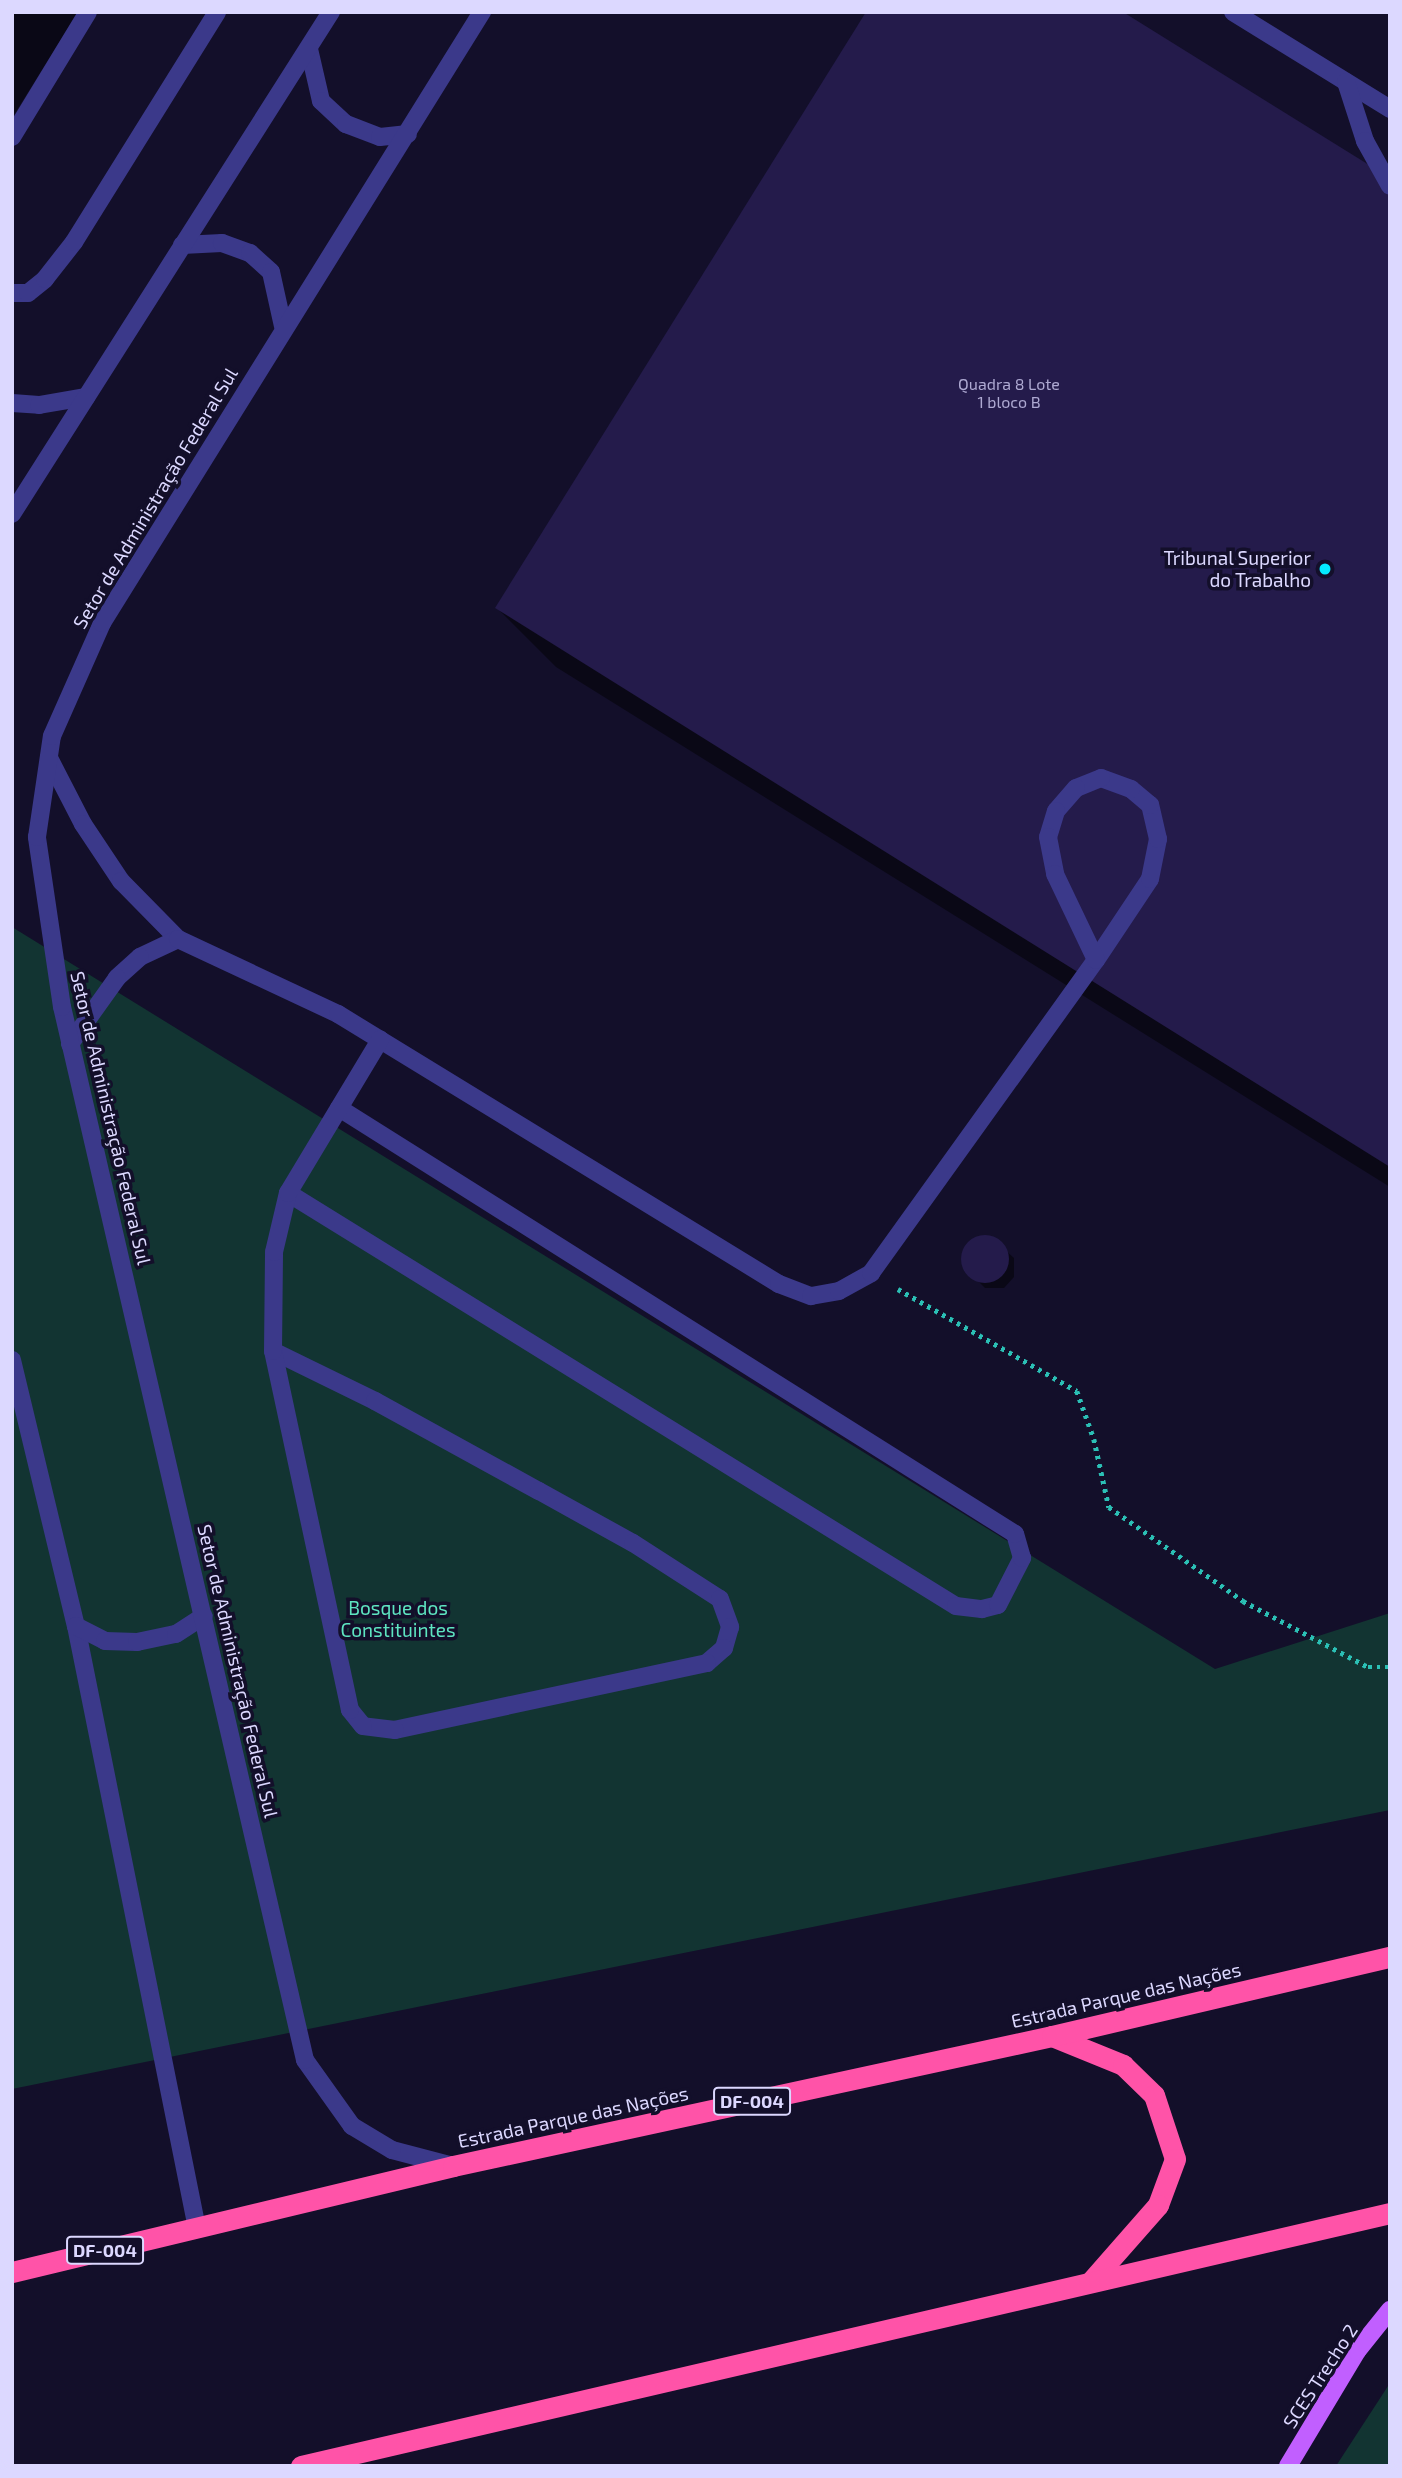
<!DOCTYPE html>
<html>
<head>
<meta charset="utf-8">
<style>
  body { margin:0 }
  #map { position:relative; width:1402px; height:2478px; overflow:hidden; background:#130f2a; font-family:"Exo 2",sans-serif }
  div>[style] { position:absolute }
  .green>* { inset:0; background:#123432 }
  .shadow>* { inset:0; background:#0007 }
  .building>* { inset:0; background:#241b4b }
  .round { border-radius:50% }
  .path>* { height:4.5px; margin-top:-2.25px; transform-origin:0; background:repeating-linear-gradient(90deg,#2bc0b5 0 3.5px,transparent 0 8.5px) }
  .minor>* { height:18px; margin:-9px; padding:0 9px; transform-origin:9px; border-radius:9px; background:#3b398a }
  .major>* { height:18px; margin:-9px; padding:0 9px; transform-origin:9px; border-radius:9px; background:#c15fff }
  .highway>* { height:21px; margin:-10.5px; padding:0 10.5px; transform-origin:10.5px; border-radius:10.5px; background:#ff53a8 }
  .dots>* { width:19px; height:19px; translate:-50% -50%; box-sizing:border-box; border:4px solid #130f2a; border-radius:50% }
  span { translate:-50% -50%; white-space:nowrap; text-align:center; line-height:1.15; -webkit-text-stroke:7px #130f2a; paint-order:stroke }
  .number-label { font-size:16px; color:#aea9d2 }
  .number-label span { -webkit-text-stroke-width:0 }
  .shield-label span { padding:2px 5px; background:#130f2a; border:2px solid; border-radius:5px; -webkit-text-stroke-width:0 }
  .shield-label { font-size:18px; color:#dcd8ff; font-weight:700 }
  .street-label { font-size:19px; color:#dcd8ff }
  .poi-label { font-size:19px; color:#dcd8ff }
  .right { translate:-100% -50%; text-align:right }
  .park-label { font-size:19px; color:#5ee5c1 }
  .frame { position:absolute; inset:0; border:14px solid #dcd8ff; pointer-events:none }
</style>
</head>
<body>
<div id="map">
  <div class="green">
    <i style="clip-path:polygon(12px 927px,1215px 1669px,1390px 1613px,1390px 1810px,12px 2089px)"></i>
    <i style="clip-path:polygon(1390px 2383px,1390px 2466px,1336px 2466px)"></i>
  </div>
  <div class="shadow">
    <i style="clip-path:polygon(12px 12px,78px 12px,12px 118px)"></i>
    <i style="clip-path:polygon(1390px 181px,1390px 1187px,556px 667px,497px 608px)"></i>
    <i style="clip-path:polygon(977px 1238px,993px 1239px,1014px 1258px,1014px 1277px,1004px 1288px,985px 1288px,964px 1267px,963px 1252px)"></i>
  </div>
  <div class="building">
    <i style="clip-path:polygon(866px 12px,1123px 12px,1390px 178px,1390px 1167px,495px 608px)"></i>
    <i class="round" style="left:961px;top:1235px;width:48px;height:48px"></i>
  </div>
  <div class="path">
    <i style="left:898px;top:1289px;width:206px;rotate:29.7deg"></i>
    <i style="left:1077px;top:1391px;width:51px;rotate:70.5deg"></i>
    <i style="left:1094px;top:1439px;width:70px;rotate:77.6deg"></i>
    <i style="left:1109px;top:1507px;width:164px;rotate:35deg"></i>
    <i style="left:1243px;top:1601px;width:141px;rotate:27.8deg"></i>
    <i style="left:1368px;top:1667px;width:22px"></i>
  </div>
  <div class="minor">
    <i style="left:1233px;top:12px;width:185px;rotate:31.7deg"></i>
    <i style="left:309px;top:49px;width:53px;rotate:77deg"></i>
    <i style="left:321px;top:101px;width:34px;rotate:43deg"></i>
    <i style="left:346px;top:124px;width:36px;rotate:21deg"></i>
    <i style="left:380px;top:137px;width:28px;rotate:-6deg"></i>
    <i style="left:1346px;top:82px;width:62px;rotate:72.1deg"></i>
    <i style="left:1365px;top:141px;width:51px;rotate:60.9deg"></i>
    <i style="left:12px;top:137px;width:146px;rotate:-58.7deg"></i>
    <i style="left:182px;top:245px;width:40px;rotate:-2.9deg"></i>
    <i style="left:222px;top:243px;width:30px;rotate:20deg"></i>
    <i style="left:250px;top:253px;width:28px;rotate:42deg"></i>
    <i style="left:271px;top:272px;width:55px;rotate:77.5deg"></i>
    <i style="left:12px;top:293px;width:16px"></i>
    <i style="left:28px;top:293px;width:22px;rotate:-39deg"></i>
    <i style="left:45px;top:279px;width:47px;rotate:-51.9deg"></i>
    <i style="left:74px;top:242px;width:271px;rotate:-58.1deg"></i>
    <i style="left:12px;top:403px;width:27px;rotate:4deg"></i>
    <i style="left:39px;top:405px;width:48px;rotate:-9.7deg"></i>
    <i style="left:12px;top:514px;width:595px;rotate:-57.57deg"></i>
    <i style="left:49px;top:758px;width:74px;rotate:62.7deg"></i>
    <i style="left:83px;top:824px;width:69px;rotate:56.3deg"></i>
    <i style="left:121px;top:881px;width:81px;rotate:45.5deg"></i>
    <i style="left:178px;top:939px;width:42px;rotate:154.7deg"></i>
    <i style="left:140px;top:957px;width:31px;rotate:138deg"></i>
    <i style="left:117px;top:978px;width:81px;rotate:125.5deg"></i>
    <i style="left:178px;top:939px;width:177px;rotate:25.1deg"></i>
    <i style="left:338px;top:1014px;width:517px;rotate:31.48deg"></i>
    <i style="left:779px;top:1284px;width:34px;rotate:21deg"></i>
    <i style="left:811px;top:1296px;width:28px;rotate:-10deg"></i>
    <i style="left:839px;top:1291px;width:37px;rotate:-29deg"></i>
    <i style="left:871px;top:1273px;width:385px;rotate:-54.3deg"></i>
    <i style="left:1096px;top:960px;width:97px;rotate:-56.3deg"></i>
    <i style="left:1150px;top:879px;width:41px;rotate:-78.7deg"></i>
    <i style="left:1158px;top:839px;width:35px;rotate:-103deg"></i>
    <i style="left:1150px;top:805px;width:25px;rotate:-140deg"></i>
    <i style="left:1131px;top:789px;width:32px;rotate:-160deg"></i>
    <i style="left:1101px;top:778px;width:27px;rotate:158deg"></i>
    <i style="left:1076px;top:788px;width:30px;rotate:131deg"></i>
    <i style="left:1056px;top:811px;width:27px;rotate:107deg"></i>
    <i style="left:1048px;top:837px;width:38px;rotate:79deg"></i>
    <i style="left:1055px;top:874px;width:95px;rotate:64.5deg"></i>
    <i style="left:288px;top:1193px;width:785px;rotate:31.73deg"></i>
    <i style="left:956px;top:1606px;width:26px;rotate:7deg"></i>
    <i style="left:982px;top:1609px;width:16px;rotate:-14deg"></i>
    <i style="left:998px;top:1605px;width:53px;rotate:-62.9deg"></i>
    <i style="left:1022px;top:1558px;width:25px;rotate:-106deg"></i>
    <i style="left:1015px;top:1534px;width:799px;rotate:-147.78deg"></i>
    <i style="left:273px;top:1351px;width:114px;rotate:26.1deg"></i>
    <i style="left:375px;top:1401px;width:187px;rotate:28.8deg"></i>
    <i style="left:539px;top:1491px;width:107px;rotate:29deg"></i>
    <i style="left:633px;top:1543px;width:103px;rotate:32.8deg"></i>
    <i style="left:720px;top:1599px;width:30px;rotate:70deg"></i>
    <i style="left:730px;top:1627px;width:22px;rotate:106deg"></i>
    <i style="left:724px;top:1648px;width:23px;rotate:139deg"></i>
    <i style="left:707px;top:1663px;width:319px;rotate:167.9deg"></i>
    <i style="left:395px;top:1730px;width:32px;rotate:-173deg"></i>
    <i style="left:363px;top:1726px;width:21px;rotate:-129deg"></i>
    <i style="left:350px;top:1710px;width:367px;rotate:-102.1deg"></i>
    <i style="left:273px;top:1351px;width:99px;rotate:-89.4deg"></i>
    <i style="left:274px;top:1252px;width:61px;rotate:-76.7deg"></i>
    <i style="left:288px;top:1193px;width:179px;rotate:-59deg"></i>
    <i style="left:12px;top:1360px;width:274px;rotate:76.5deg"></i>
    <i style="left:76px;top:1626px;width:614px;rotate:78.64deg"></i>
    <i style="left:76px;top:1626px;width:33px;rotate:27deg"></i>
    <i style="left:105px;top:1641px;width:32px;rotate:2deg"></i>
    <i style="left:137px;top:1642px;width:40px;rotate:-12deg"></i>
    <i style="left:176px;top:1634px;width:33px;rotate:-33deg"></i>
    <i style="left:453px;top:2166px;width:63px;rotate:-165.3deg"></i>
    <i style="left:392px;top:2150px;width:47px;rotate:-149deg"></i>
    <i style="left:352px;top:2126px;width:81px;rotate:-125.5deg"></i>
    <i style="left:305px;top:2060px;width:1081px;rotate:-102.99deg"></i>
    <i style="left:62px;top:1007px;width:172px;rotate:-98.4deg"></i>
    <i style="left:37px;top:837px;width:102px;rotate:-81.6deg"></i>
    <i style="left:52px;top:736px;width:124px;rotate:-66.1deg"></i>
    <i style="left:102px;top:623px;width:720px;rotate:-58.12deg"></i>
  </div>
  <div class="major">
    <i style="left:1288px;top:2466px;width:134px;rotate:-59deg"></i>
    <i style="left:1357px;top:2351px;width:53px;rotate:-51.2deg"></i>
  </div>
  <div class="highway">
    <i style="left:1052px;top:2036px;width:77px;rotate:22.2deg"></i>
    <i style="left:1123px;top:2065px;width:43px;rotate:44.1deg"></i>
    <i style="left:1154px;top:2095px;width:67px;rotate:71.8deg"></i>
    <i style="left:1175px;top:2159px;width:49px;rotate:110.3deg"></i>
    <i style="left:1158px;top:2205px;width:100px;rotate:131.3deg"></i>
    <i style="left:12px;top:2272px;width:454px;rotate:-13.5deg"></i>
    <i style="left:453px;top:2166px;width:613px;rotate:-12.24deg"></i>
    <i style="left:1052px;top:2036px;width:347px;rotate:-13.2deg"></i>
    <i style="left:301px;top:2466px;width:1118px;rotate:-13.08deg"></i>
  </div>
  <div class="dots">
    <i style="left:1325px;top:569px;background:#04eaff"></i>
  </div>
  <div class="number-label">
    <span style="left:1009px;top:393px">Quadra 8 Lote<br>1 bloco B</span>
  </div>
  <div class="shield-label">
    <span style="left:752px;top:2101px">DF-004</span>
    <span style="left:105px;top:2250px">DF-004</span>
  </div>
  <div class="street-label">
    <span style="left:155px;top:498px;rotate:-59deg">Setor de Administração Federal Sul</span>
    <span style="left:111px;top:1118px;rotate:77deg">Setor de Administração Federal Sul</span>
    <span style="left:238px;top:1671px;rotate:77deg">Setor de Administração Federal Sul</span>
    <span style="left:1126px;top:1995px;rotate:-13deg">Estrada Parque das Nações</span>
    <span style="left:573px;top:2117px;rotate:-12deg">Estrada Parque das Nações</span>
    <span style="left:1320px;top:2376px;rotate:-57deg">SCES Trecho 2</span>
  </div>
  <div class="poi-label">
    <span class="right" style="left:1311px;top:569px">Tribunal Superior<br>do Trabalho</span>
  </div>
  <div class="park-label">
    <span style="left:398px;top:1619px">Bosque dos<br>Constituintes</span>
  </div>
  <div class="frame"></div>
</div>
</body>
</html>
